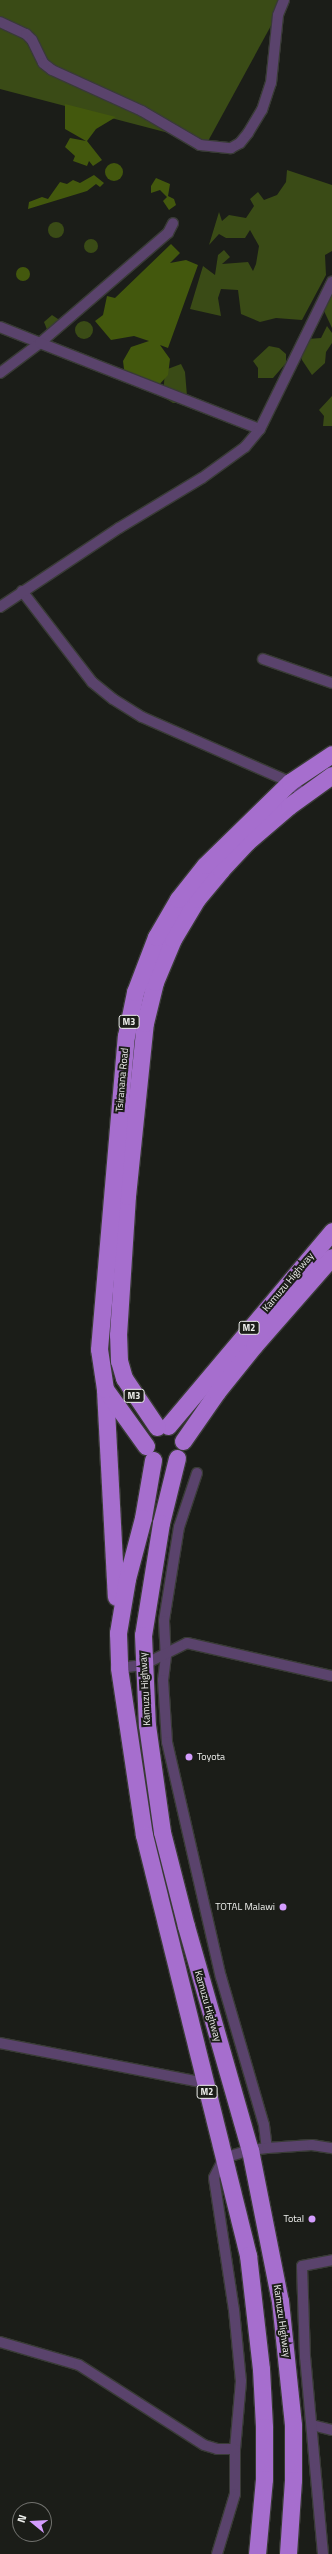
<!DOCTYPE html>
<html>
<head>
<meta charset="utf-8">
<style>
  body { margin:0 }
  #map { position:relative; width:332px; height:2554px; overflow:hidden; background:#1b1d18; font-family:"Titillium Web",sans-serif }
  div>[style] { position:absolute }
  .green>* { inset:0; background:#3a4b16 }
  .round { border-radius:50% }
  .forest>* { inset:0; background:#43580d }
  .roads { filter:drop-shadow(1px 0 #393b36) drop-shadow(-1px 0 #393b36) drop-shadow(0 1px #393b36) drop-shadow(0 -1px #393b36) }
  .minor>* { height:10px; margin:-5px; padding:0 5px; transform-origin:5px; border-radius:5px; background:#5a436c }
  .trunk>* { height:17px; margin:-8.5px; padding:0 8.5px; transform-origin:8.5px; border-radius:8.5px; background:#a66ece }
  .dots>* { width:11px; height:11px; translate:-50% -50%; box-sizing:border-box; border:2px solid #1b1d18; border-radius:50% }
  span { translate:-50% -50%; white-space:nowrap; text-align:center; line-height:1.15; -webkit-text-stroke:4px #1b1d18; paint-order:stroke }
  .shield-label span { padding:1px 3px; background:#1b1d18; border:1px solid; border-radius:3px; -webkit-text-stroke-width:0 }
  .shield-label { font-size:9px; color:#eff0ed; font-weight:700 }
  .street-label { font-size:10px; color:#eff0ed }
  .poi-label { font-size:10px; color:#eff0ed }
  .left { translate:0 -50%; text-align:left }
  .right { translate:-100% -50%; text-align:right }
  .north { position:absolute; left:12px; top:2502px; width:40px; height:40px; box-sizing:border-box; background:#1b1d18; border:1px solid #70716d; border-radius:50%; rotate:288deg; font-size:11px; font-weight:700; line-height:16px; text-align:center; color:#eff0ed }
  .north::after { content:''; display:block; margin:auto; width:14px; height:18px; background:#d39cfd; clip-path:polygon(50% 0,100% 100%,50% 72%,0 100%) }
</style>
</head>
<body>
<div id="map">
  <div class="green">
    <i style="clip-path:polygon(0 0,285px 0,207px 143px,0 89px)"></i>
    <i style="clip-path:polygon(287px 170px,332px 185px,332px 251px,325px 255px,326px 275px,302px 320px,276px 318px,260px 322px,241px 314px,238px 290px,221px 289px,218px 298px,221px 316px,190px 309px,203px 266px,215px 275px,218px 255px,224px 250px,230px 257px,222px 264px,248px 262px,253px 271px,256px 264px,259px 246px,250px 230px,245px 238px,226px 238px,219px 234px,209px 245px,219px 212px,222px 221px,229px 215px,246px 218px,254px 206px,250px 199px,258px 192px,264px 200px,277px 195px,286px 182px)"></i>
    <i class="round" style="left:48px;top:222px;width:16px;height:16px"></i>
    <i class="round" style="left:84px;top:239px;width:14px;height:14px"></i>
    <i style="clip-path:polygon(330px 293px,332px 293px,332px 328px,324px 311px)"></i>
    <i style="clip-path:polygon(52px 315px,61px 321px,48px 332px,44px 322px)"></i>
    <i class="round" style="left:75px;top:321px;width:18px;height:18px"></i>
    <i style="clip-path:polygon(327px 326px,332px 333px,332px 343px,326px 352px,325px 363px,312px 375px,302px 360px,299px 344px,308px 339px,321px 338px)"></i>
    <i style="clip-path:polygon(269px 346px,279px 348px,286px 354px,286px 363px,273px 378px,258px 378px,258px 368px,253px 361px)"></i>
    <i style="clip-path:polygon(181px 364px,185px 372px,187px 396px,180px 403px,173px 403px,163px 397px,165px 370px)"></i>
    <i style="clip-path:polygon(332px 396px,332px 426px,323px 426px,324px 416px,319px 410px)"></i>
  </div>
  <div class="forest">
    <i style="clip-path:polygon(65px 104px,116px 117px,96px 129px,87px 141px,102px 160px,93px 166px,89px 161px,87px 166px,73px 161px,75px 156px,65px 147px,70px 138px,86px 141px,65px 129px)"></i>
    <i class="round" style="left:105px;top:163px;width:18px;height:18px"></i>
    <i style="clip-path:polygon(94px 175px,104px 183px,100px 187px,96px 184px,87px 191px,28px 209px,29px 202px,42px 197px,48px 199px,60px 182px,67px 184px,73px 180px,80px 183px)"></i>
    <i style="clip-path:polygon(156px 178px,170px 184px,168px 196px,174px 199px,176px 205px,169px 210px,163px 201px,167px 197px,160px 190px,151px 193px,151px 186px)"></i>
    <i style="clip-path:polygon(171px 244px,180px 253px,170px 263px,186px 260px,198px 265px,168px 348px,160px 345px,170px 359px,168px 375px,158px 386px,144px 389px,130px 383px,125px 377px,123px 361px,131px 347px,149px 341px,134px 336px,111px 340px,95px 321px,103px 315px,107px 296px,115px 298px)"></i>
    <i class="round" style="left:16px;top:267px;width:14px;height:14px"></i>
  </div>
  <div class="roads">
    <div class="minor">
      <i style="left:0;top:22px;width:29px;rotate:25deg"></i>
      <i style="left:26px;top:34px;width:8px;rotate:45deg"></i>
      <i style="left:32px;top:40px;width:25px;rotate:64deg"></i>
      <i style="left:43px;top:63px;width:11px;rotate:38deg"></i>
      <i style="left:52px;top:70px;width:99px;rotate:24.5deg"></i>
      <i style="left:142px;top:111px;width:67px;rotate:30.4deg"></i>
      <i style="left:200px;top:145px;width:31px;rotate:6deg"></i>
      <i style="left:231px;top:148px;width:10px;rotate:-29deg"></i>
      <i style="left:240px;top:143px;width:13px;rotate:-51deg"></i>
      <i style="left:248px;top:133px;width:27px;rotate:-59deg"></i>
      <i style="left:262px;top:110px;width:28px;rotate:-72deg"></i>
      <i style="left:271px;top:83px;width:68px;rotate:-84.1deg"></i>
      <i style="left:278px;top:15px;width:16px;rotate:-68deg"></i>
      <i style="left:0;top:327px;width:43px;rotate:21.8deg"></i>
      <i style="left:40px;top:343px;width:169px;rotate:-40.7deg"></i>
      <i style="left:168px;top:233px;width:11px;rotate:-63deg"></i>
      <i style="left:0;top:373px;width:50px;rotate:-36.9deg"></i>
      <i style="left:40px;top:343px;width:236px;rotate:21.4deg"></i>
      <i style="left:22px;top:591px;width:115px;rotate:52.4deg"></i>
      <i style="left:92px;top:682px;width:27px;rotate:39deg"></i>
      <i style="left:113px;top:699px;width:34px;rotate:32deg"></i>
      <i style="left:142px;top:717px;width:162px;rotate:23.7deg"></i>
      <i style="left:290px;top:782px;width:19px;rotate:43deg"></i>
      <i style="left:0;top:607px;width:143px;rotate:-33.6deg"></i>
      <i style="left:119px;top:528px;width:97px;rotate:-31.1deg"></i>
      <i style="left:202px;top:478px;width:53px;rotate:-35.8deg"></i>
      <i style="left:245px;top:447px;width:23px;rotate:-50deg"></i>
      <i style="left:260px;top:429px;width:164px;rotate:-63.9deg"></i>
      <i style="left:263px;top:659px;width:73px;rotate:19.2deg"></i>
      <i style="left:197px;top:1473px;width:57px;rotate:108.4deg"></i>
      <i style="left:179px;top:1527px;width:95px;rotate:99.1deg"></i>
      <i style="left:164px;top:1621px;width:35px;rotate:87deg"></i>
      <i style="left:166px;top:1656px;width:24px;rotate:97deg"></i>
      <i style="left:163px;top:1680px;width:62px;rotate:86.3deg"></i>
      <i style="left:167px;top:1742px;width:241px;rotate:77.1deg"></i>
      <i style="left:221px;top:1977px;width:154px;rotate:73.8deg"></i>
      <i style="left:264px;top:2125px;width:23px;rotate:83deg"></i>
      <i style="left:267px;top:2148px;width:17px;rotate:173deg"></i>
      <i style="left:250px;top:2150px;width:27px;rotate:163deg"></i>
      <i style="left:224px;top:2158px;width:22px;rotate:117deg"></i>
      <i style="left:214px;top:2178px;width:134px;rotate:81.4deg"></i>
      <i style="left:234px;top:2310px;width:71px;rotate:84.4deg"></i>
      <i style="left:241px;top:2381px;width:68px;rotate:95deg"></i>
      <i style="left:235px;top:2449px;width:45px;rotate:90deg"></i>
      <i style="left:235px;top:2494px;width:63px;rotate:106.7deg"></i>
      <i style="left:119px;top:1668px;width:24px;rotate:-7deg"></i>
      <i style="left:143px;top:1665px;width:49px;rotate:-26.6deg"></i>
      <i style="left:187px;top:1643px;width:149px;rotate:12.8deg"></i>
      <i style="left:0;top:2043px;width:209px;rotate:11deg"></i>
      <i style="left:267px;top:2148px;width:45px;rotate:-3.8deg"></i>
      <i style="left:312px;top:2145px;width:20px;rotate:9deg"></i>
      <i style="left:0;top:2342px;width:82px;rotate:16.2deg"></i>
      <i style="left:79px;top:2365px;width:148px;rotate:32.6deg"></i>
      <i style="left:204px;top:2445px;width:14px;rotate:17deg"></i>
      <i style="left:217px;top:2449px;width:18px"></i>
      <i style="left:312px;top:2425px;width:21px;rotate:14deg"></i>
      <i style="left:323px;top:2554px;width:198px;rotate:-95.2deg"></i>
      <i style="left:305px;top:2357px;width:91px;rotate:-91.9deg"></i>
      <i style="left:302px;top:2266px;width:31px;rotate:-11deg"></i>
    </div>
    <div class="trunk">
      <i style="left:105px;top:1390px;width:207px;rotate:87deg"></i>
      <i style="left:168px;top:1426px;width:255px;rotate:-49.9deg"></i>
      <i style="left:157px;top:1427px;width:59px;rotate:-124deg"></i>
      <i style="left:124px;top:1378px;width:18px;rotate:-106deg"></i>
      <i style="left:119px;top:1361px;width:26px;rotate:-92deg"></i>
      <i style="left:118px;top:1335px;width:139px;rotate:-86.3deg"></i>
      <i style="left:127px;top:1196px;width:174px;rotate:-84.1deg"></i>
      <i style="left:145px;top:1023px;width:42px;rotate:-76.3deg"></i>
      <i style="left:155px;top:982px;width:47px;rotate:-67.3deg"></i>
      <i style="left:173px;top:939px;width:47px;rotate:-59deg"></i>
      <i style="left:197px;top:899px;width:38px;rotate:-50deg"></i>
      <i style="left:221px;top:870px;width:38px;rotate:-47deg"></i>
      <i style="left:247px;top:842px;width:55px;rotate:-40.6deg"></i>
      <i style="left:289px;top:806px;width:53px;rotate:-35.8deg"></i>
      <i style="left:183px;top:1441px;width:60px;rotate:-55.2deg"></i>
      <i style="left:217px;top:1392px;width:59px;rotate:-51.2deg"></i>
      <i style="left:254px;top:1346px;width:118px;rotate:-48.8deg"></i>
      <i style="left:146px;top:1446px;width:70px;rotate:-125.7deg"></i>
      <i style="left:105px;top:1389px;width:40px;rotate:-98.5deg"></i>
      <i style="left:99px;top:1349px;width:314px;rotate:-85.1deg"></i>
      <i style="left:126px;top:1036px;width:45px;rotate:-78.4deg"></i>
      <i style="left:135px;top:992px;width:59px;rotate:-69.1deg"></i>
      <i style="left:156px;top:937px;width:44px;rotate:-59.9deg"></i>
      <i style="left:178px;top:899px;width:43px;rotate:-51.5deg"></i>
      <i style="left:205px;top:865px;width:119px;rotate:-44.3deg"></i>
      <i style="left:290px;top:782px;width:50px;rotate:-33.7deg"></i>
      <i style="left:177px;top:1458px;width:67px;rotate:103.8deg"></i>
      <i style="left:161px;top:1523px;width:113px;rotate:99.1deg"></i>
      <i style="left:143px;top:1635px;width:90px;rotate:87.5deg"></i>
      <i style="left:147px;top:1725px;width:108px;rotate:82deg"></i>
      <i style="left:162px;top:1832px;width:97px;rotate:75.7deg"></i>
      <i style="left:186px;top:1926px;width:233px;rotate:74.1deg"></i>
      <i style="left:250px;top:2150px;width:154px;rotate:78.8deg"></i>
      <i style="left:280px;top:2301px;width:125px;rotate:84deg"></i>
      <i style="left:293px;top:2425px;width:55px;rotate:90deg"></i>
      <i style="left:293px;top:2480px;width:74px;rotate:93.9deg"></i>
      <i style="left:153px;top:1460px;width:59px;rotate:99.8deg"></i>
      <i style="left:143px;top:1518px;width:63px;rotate:104.7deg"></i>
      <i style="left:127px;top:1579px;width:55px;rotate:99.5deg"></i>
      <i style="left:118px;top:1633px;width:35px;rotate:88deg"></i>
      <i style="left:119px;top:1668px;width:169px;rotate:81.5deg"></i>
      <i style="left:144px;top:1835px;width:433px;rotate:76.1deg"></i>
      <i style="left:248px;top:2255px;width:115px;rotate:83.5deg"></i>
      <i style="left:261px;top:2369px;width:58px;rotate:87deg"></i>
      <i style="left:264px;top:2427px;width:52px;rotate:90deg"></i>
      <i style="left:264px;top:2479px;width:75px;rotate:95.3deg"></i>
    </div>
  </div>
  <div class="dots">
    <i style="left:189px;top:1757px;background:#d39cfd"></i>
    <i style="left:283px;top:1907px;background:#d39cfd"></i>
    <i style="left:312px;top:2219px;background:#d39cfd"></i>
  </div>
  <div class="shield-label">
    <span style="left:129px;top:1022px">M3</span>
    <span style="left:249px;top:1328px">M2</span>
    <span style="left:134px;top:1396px">M3</span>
    <span style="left:207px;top:2092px">M2</span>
  </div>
  <div class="street-label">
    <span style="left:122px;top:1080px;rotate:-85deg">Tsiranana Road</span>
    <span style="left:288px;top:1282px;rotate:-50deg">Kamuzu Highway</span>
    <span style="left:145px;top:1689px;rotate:-93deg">Kamuzu Highway</span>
    <span style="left:208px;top:2006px;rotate:74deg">Kamuzu Highway</span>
    <span style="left:282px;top:2321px;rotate:82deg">Kamuzu Highway</span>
  </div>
  <div class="poi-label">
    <span class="left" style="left:197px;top:1757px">Toyota</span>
    <span class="right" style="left:275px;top:1907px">TOTAL Malawi</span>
    <span class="right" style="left:304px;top:2219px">Total</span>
  </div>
  <div class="north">N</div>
</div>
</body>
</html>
